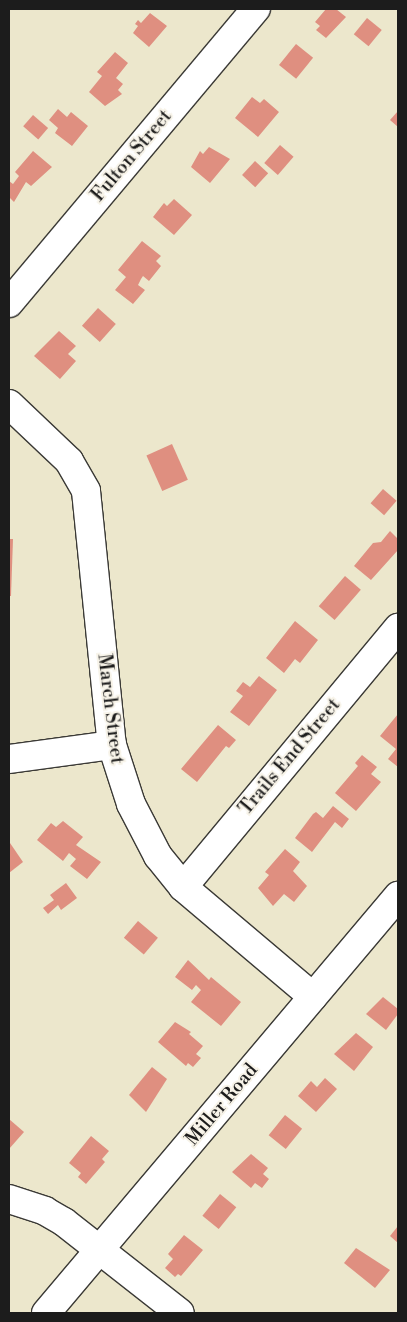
<!DOCTYPE html>
<html>
<head>
<meta charset="utf-8">
<style>
  body { margin:0 }
  #map { position:relative; width:407px; height:1322px; overflow:hidden; background:#ece7cc; font-family:"Libre Bodoni",serif }
  div>[style] { position:absolute }
  .building>* { inset:0; background:#df8f80; transform-origin:0 0 }
  .roads { filter:drop-shadow(1px 0 #3b3a36) drop-shadow(-1px 0 #3b3a36) drop-shadow(0 1px #3b3a36) drop-shadow(0 -1px #3b3a36) }
  .minor>* { height:28px; margin:-14px; padding:0 14px; transform-origin:14px; border-radius:14px; background:#fff }
  span { translate:-50% -50%; white-space:nowrap; text-align:center; line-height:1.15; -webkit-text-stroke:4px #f7f3e8; paint-order:stroke }
  .street-label { font-size:19px; color:#1c1c1c }
  .frame { position:absolute; inset:0; border:10px solid #1c1c1c; pointer-events:none }
</style>
</head>
<body>
<div id="map">
  <div class="building">
    <i style="clip-path:polygon(326px 9px,336px 9px,346px 17px,326px 38px,316px 30px,320px 26px,315px 22px)"></i>
    <i style="clip-path:polygon(150px 13px,167px 26px,149px 47px,133px 33px,138px 26px,135px 24px,138px 20px,141px 23px)"></i>
    <i style="left:367px;top:18px;width:19px;height:21px;rotate:39deg"></i>
    <i style="left:296px;top:44px;width:22px;height:27px;rotate:39deg"></i>
    <i style="clip-path:polygon(115px 52px,128px 63px,116px 78px,123px 84px,118px 90px,122px 94px,105px 106px,89px 92px,102px 76px,97px 72px)"></i>
    <i style="clip-path:polygon(252px 97px,260px 103px,264px 99px,279px 112px,258px 137px,235px 118px)"></i>
    <i style="clip-path:polygon(58px 109px,67px 117px,71px 112px,88px 126px,72px 146px,55px 133px,58px 128px,49px 120px)"></i>
    <i style="clip-path:polygon(398px 111px,398px 127px,390px 120px)"></i>
    <i style="left:33px;top:115px;width:20px;height:15px;rotate:41deg"></i>
    <i style="left:280px;top:145px;width:18px;height:24px;rotate:41deg"></i>
    <i style="clip-path:polygon(209px 147px,230px 159px,210px 183px,191px 167px,200px 151px,203px 154px)"></i>
    <i style="clip-path:polygon(33px 151px,52px 167px,31px 186px,26px 182px,14px 202px,9px 197px,9px 181px,13px 184px,19px 176px,15px 172px)"></i>
    <i style="left:255px;top:161px;width:18px;height:19px;rotate:43deg"></i>
    <i style="clip-path:polygon(174px 199px,192px 215px,174px 235px,153px 217px,164px 203px,167px 206px)"></i>
    <i style="clip-path:polygon(142px 241px,161px 256px,156px 261px,161px 266px,149px 281px,143px 276px,141px 279px,138px 285px,145px 290px,133px 304px,115px 290px,126px 277px,118px 270px)"></i>
    <i style="left:98px;top:308px;width:24px;height:24px;rotate:42deg"></i>
    <i style="clip-path:polygon(59px 331px,76px 346px,68px 354px,76px 361px,60px 379px,34px 356px)"></i>
    <i style="left:172px;top:444px;width:39px;height:28px;rotate:66deg"></i>
    <i style="left:383px;top:489px;width:18px;height:19px;rotate:41deg"></i>
    <i style="clip-path:polygon(390px 531px,398px 539px,398px 550px,371px 580px,354px 566px,373px 543px,381px 542px)"></i>
    <i style="clip-path:polygon(9px 539px,13px 539px,11px 596px,9px 596px)"></i>
    <i style="left:345px;top:576px;width:21px;height:40px;rotate:41deg"></i>
    <i style="clip-path:polygon(295px 621px,318px 640px,300px 663px,295px 659px,284px 673px,266px 658px)"></i>
    <i style="clip-path:polygon(259px 676px,277px 690px,249px 726px,230px 712px,243px 696px,236px 691px,243px 682px,250px 687px)"></i>
    <i style="clip-path:polygon(398px 714px,398px 767px,388px 759px,396px 749px,380px 736px)"></i>
    <i style="clip-path:polygon(218px 725px,236px 740px,229px 748px,226px 746px,197px 782px,181px 769px)"></i>
    <i style="clip-path:polygon(362px 755px,377px 767px,371px 774px,381px 782px,356px 811px,335px 793px,358px 766px,355px 763px)"></i>
    <i style="clip-path:polygon(333px 806px,349px 819px,342px 828px,335px 822px,312px 852px,295px 838px,313px 814px,316px 812px,323px 818px)"></i>
    <i style="clip-path:polygon(63px 821px,83px 837px,76px 845px,101px 862px,87px 879px,70px 866px,76px 859px,69px 853px,63px 861px,37px 840px,51px 823px,56px 827px)"></i>
    <i style="clip-path:polygon(10px 843px,23px 862px,9px 873px,9px 844px)"></i>
    <i style="clip-path:polygon(285px 849px,300px 862px,293px 871px,307px 886px,294px 902px,284px 894px,273px 906px,258px 888px,269px 875px,265px 872px)"></i>
    <i style="clip-path:polygon(66px 883px,77px 898px,61px 910px,58px 905px,48px 914px,43px 908px,54px 900px,50px 895px)"></i>
    <i style="left:138px;top:921px;width:26px;height:22px;rotate:40deg"></i>
    <i style="clip-path:polygon(188px 960px,209px 980px,211px 977px,241px 1002px,221px 1026px,191px 1002px,201px 990px,196px 985px,192px 990px,175px 977px)"></i>
    <i style="clip-path:polygon(383px 997px,398px 1009px,398px 1014px,386px 1030px,366px 1014px)"></i>
    <i style="clip-path:polygon(175px 1022px,191px 1032px,189px 1034px,203px 1046px,196px 1054px,201px 1058px,193px 1067px,188px 1063px,186px 1066px,158px 1042px)"></i>
    <i style="clip-path:polygon(356px 1033px,373px 1047px,354px 1071px,334px 1054px)"></i>
    <i style="clip-path:polygon(152px 1067px,167px 1079px,146px 1112px,129px 1095px)"></i>
    <i style="clip-path:polygon(325px 1078px,337px 1089px,316px 1112px,298px 1096px,311px 1081px,317px 1087px)"></i>
    <i style="left:285px;top:1115px;width:22px;height:26px;rotate:39deg"></i>
    <i style="clip-path:polygon(9px 1119px,24px 1132px,9px 1149px)"></i>
    <i style="clip-path:polygon(91px 1136px,109px 1151px,102px 1159px,105px 1162px,86px 1184px,78px 1177px,81px 1173px,69px 1163px)"></i>
    <i style="clip-path:polygon(251px 1154px,268px 1168px,263px 1174px,269px 1179px,262px 1188px,255px 1183px,251px 1188px,232px 1172px)"></i>
    <i style="left:220px;top:1194px;width:21px;height:28px;rotate:39deg"></i>
    <i style="clip-path:polygon(398px 1226px,398px 1243px,390px 1236px)"></i>
    <i style="clip-path:polygon(184px 1235px,203px 1250px,181px 1276px,178px 1274px,175px 1277px,165px 1268px,173px 1259px,168px 1254px)"></i>
    <i style="clip-path:polygon(356px 1248px,390px 1270px,375px 1288px,344px 1263px)"></i>
  </div>
  <div class="roads">
    <div class="minor">
      <i style="left:9px;top:303px;width:384px;rotate:-50deg"></i>
      <i style="left:9px;top:404px;width:83px;rotate:43.5deg"></i>
      <i style="left:69px;top:461px;width:34px;rotate:60deg"></i>
      <i style="left:86px;top:491px;width:255px;rotate:84.2deg"></i>
      <i style="left:112px;top:745px;width:62px;rotate:72.1deg"></i>
      <i style="left:131px;top:804px;width:59px;rotate:62.6deg"></i>
      <i style="left:158px;top:856px;width:40px;rotate:51deg"></i>
      <i style="left:183px;top:887px;width:170px;rotate:40.2deg"></i>
      <i style="left:9px;top:759px;width:104px;rotate:-7.7deg"></i>
      <i style="left:183px;top:887px;width:337px;rotate:-50.3deg"></i>
      <i style="left:9px;top:1199px;width:38px;rotate:18deg"></i>
      <i style="left:45px;top:1211px;width:22px;rotate:30deg"></i>
      <i style="left:64px;top:1222px;width:147px;rotate:38.1deg"></i>
      <i style="left:46px;top:1313px;width:546px;rotate:-49.83deg"></i>
    </div>
  </div>
  <div class="street-label">
    <span style="left:132px;top:156px;rotate:-50deg">Fulton Street</span>
    <span style="left:110px;top:709px;rotate:83deg">March Street</span>
    <span style="left:290px;top:757px;rotate:-50deg">Trails End Street</span>
    <span style="left:222px;top:1105px;rotate:-50deg">Miller Road</span>
  </div>
  <div class="frame"></div>
</div>
</body>
</html>
